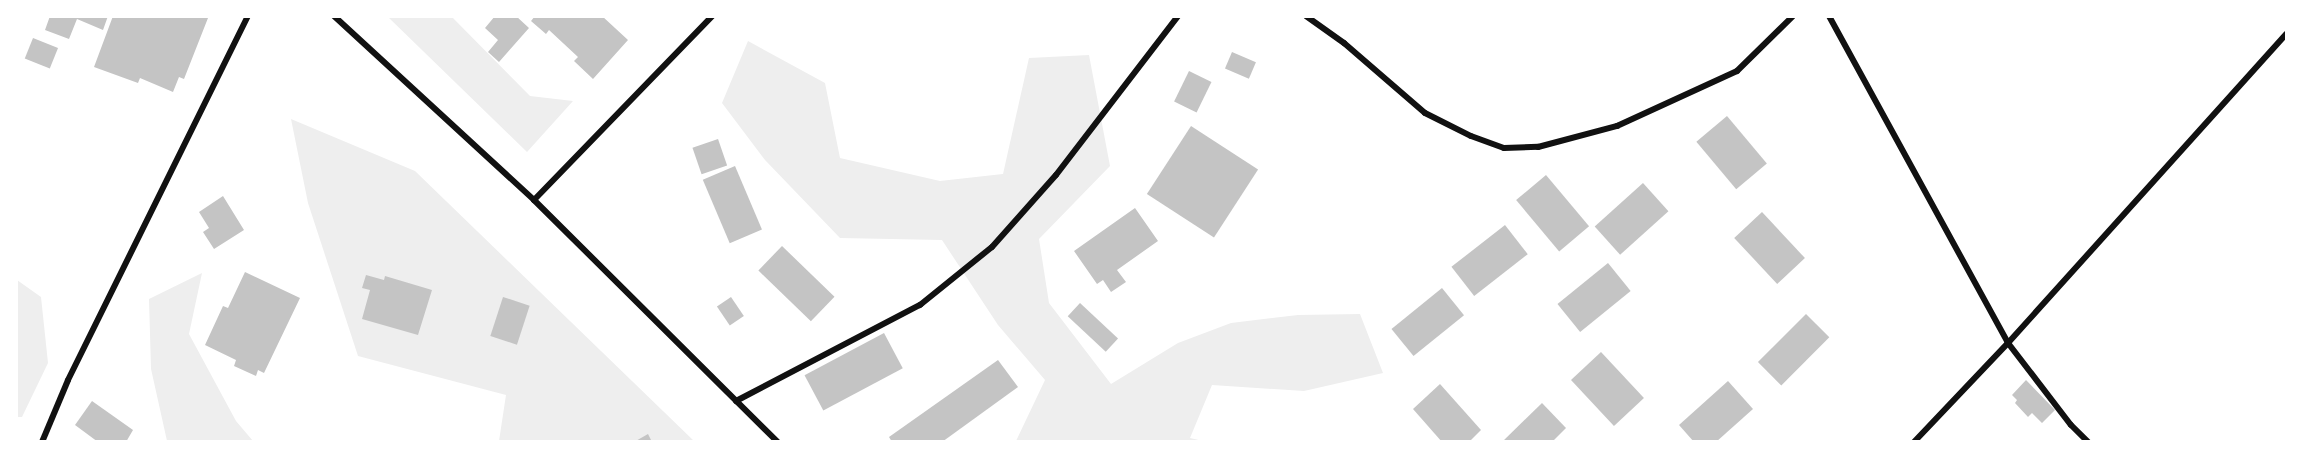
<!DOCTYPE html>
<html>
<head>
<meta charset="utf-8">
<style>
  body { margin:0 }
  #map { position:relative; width:2303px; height:458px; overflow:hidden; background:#fff; font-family:Montserrat,sans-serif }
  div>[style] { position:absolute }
  .green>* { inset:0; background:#eee }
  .building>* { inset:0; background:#c4c4c4; transform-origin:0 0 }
  .minor>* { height:6px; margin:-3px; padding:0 3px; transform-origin:3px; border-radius:3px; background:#111 }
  span { translate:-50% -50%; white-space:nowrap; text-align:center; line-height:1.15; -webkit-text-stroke:5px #fff; paint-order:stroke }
  .frame { position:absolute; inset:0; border:18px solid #fff; pointer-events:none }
</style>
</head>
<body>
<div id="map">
  <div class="green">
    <i style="clip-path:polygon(388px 17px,452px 17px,530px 96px,573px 101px,527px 152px)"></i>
    <i style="clip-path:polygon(748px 41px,825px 83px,840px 158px,940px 181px,1003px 174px,1029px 58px,1089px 55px,1110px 166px,1039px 239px,1049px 303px,1111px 384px,1178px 343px,1231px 323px,1298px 315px,1360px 314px,1383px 373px,1304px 391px,1212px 385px,1190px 438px,1203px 441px,1016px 441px,1045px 380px,998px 325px,942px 240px,840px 238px,765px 160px,722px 103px)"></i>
    <i style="clip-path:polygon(291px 119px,415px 171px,694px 441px,499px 441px,506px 395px,358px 356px,308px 203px)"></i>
    <i style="clip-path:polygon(202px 273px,189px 334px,236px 421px,253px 441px,167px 441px,151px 369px,149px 299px)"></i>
    <i style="clip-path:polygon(17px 280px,41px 297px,48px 363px,22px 417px,17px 417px)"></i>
  </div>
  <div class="building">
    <i style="clip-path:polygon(50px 16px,108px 16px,103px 30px,77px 19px,69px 39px,45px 30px)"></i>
    <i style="clip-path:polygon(113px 16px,208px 18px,184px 79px,179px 77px,173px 92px,140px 78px,138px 83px,94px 67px)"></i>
    <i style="clip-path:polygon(495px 16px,516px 16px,529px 28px,499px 62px,488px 52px,498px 40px,485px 28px)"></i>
    <i style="clip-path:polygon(535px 16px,602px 16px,628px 40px,593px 79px,574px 61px,578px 57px,549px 30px,546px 34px,531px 21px)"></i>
    <i style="left:33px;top:38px;width:27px;height:22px;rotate:22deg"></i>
    <i style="left:1232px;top:52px;width:26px;height:18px;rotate:23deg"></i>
    <i style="left:1189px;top:71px;width:25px;height:34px;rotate:26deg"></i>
    <i style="left:1727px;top:116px;width:62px;height:40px;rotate:50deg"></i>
    <i style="left:1191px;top:126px;width:80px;height:81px;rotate:33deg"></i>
    <i style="left:718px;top:139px;width:28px;height:27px;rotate:71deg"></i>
    <i style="left:735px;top:166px;width:69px;height:35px;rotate:67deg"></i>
    <i style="left:1546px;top:175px;width:67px;height:39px;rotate:50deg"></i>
    <i style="left:1643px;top:183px;width:38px;height:65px;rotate:48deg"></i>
    <i style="clip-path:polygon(223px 196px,244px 230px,214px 249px,203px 232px,209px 228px,199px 212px)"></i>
    <i style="clip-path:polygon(1135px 208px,1158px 241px,1117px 270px,1126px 282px,1111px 292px,1103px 280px,1097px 284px,1074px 251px)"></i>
    <i style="left:1762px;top:212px;width:63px;height:38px;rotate:47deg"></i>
    <i style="left:1505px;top:225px;width:37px;height:68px;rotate:52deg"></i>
    <i style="left:782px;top:246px;width:73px;height:34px;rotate:44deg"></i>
    <i style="left:1608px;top:263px;width:36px;height:65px;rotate:51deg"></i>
    <i style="clip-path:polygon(245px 272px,300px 298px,264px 373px,258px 370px,256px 376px,234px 366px,236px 360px,205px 345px,223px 306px,228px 308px)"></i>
    <i style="clip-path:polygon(366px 275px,384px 280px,385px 276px,432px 290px,418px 335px,362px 319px,370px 290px,362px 288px)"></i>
    <i style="left:1442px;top:288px;width:35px;height:65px;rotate:51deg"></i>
    <i style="left:503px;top:297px;width:28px;height:41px;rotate:18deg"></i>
    <i style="left:731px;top:297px;width:23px;height:17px;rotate:56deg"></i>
    <i style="left:1080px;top:303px;width:52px;height:18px;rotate:43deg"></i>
    <i style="left:1806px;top:314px;width:33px;height:68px;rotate:45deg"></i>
    <i style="left:884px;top:333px;width:40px;height:90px;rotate:62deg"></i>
    <i style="left:1601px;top:352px;width:63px;height:41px;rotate:47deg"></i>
    <i style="clip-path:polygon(998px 360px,1018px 387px,942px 442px,892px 442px,889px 437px)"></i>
    <i style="clip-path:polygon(2026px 380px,2055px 410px,2042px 423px,2032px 413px,2028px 417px,2015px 403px,2017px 400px,2012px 395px)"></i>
    <i style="clip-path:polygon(1728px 381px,1753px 409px,1716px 442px,1694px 442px,1679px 425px)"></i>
    <i style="clip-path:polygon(1440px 384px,1481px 430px,1469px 442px,1442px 442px,1413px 409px)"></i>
    <i style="clip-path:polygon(92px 401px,133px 430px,126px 442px,98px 442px,75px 425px)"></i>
    <i style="clip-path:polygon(1542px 403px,1566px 428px,1552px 442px,1502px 442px)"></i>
    <i style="clip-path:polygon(648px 434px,652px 442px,634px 442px)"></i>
  </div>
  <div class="minor">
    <i style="left:334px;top:16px;width:272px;rotate:42.6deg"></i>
    <i style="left:534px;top:200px;width:344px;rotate:44.8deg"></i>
    <i style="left:1306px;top:16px;width:47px;rotate:35.4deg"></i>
    <i style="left:1344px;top:43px;width:107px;rotate:40.8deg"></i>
    <i style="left:1425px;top:113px;width:51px;rotate:26.6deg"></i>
    <i style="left:1471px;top:136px;width:35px;rotate:20deg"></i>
    <i style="left:1504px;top:148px;width:34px;rotate:-2deg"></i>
    <i style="left:1538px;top:147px;width:82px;rotate:-14.9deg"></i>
    <i style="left:1617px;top:126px;width:132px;rotate:-24.6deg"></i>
    <i style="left:1737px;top:71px;width:78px;rotate:-44.5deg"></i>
    <i style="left:1829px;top:16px;width:373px;rotate:61.3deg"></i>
    <i style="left:2008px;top:343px;width:103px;rotate:52.5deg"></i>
    <i style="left:2071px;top:425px;width:24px;rotate:45deg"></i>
    <i style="left:534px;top:200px;width:256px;rotate:-45.9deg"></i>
    <i style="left:736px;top:401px;width:208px;rotate:-27.6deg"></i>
    <i style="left:920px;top:305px;width:92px;rotate:-38.9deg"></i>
    <i style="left:992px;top:247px;width:96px;rotate:-48.4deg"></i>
    <i style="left:1056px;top:175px;width:200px;rotate:-52.5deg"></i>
    <i style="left:42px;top:442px;width:67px;rotate:-67.2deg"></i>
    <i style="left:68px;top:380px;width:406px;rotate:-63.7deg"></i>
    <i style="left:1914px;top:442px;width:137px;rotate:-46.5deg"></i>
    <i style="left:2008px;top:343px;width:416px;rotate:-48deg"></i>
  </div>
  <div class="frame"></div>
</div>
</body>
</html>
